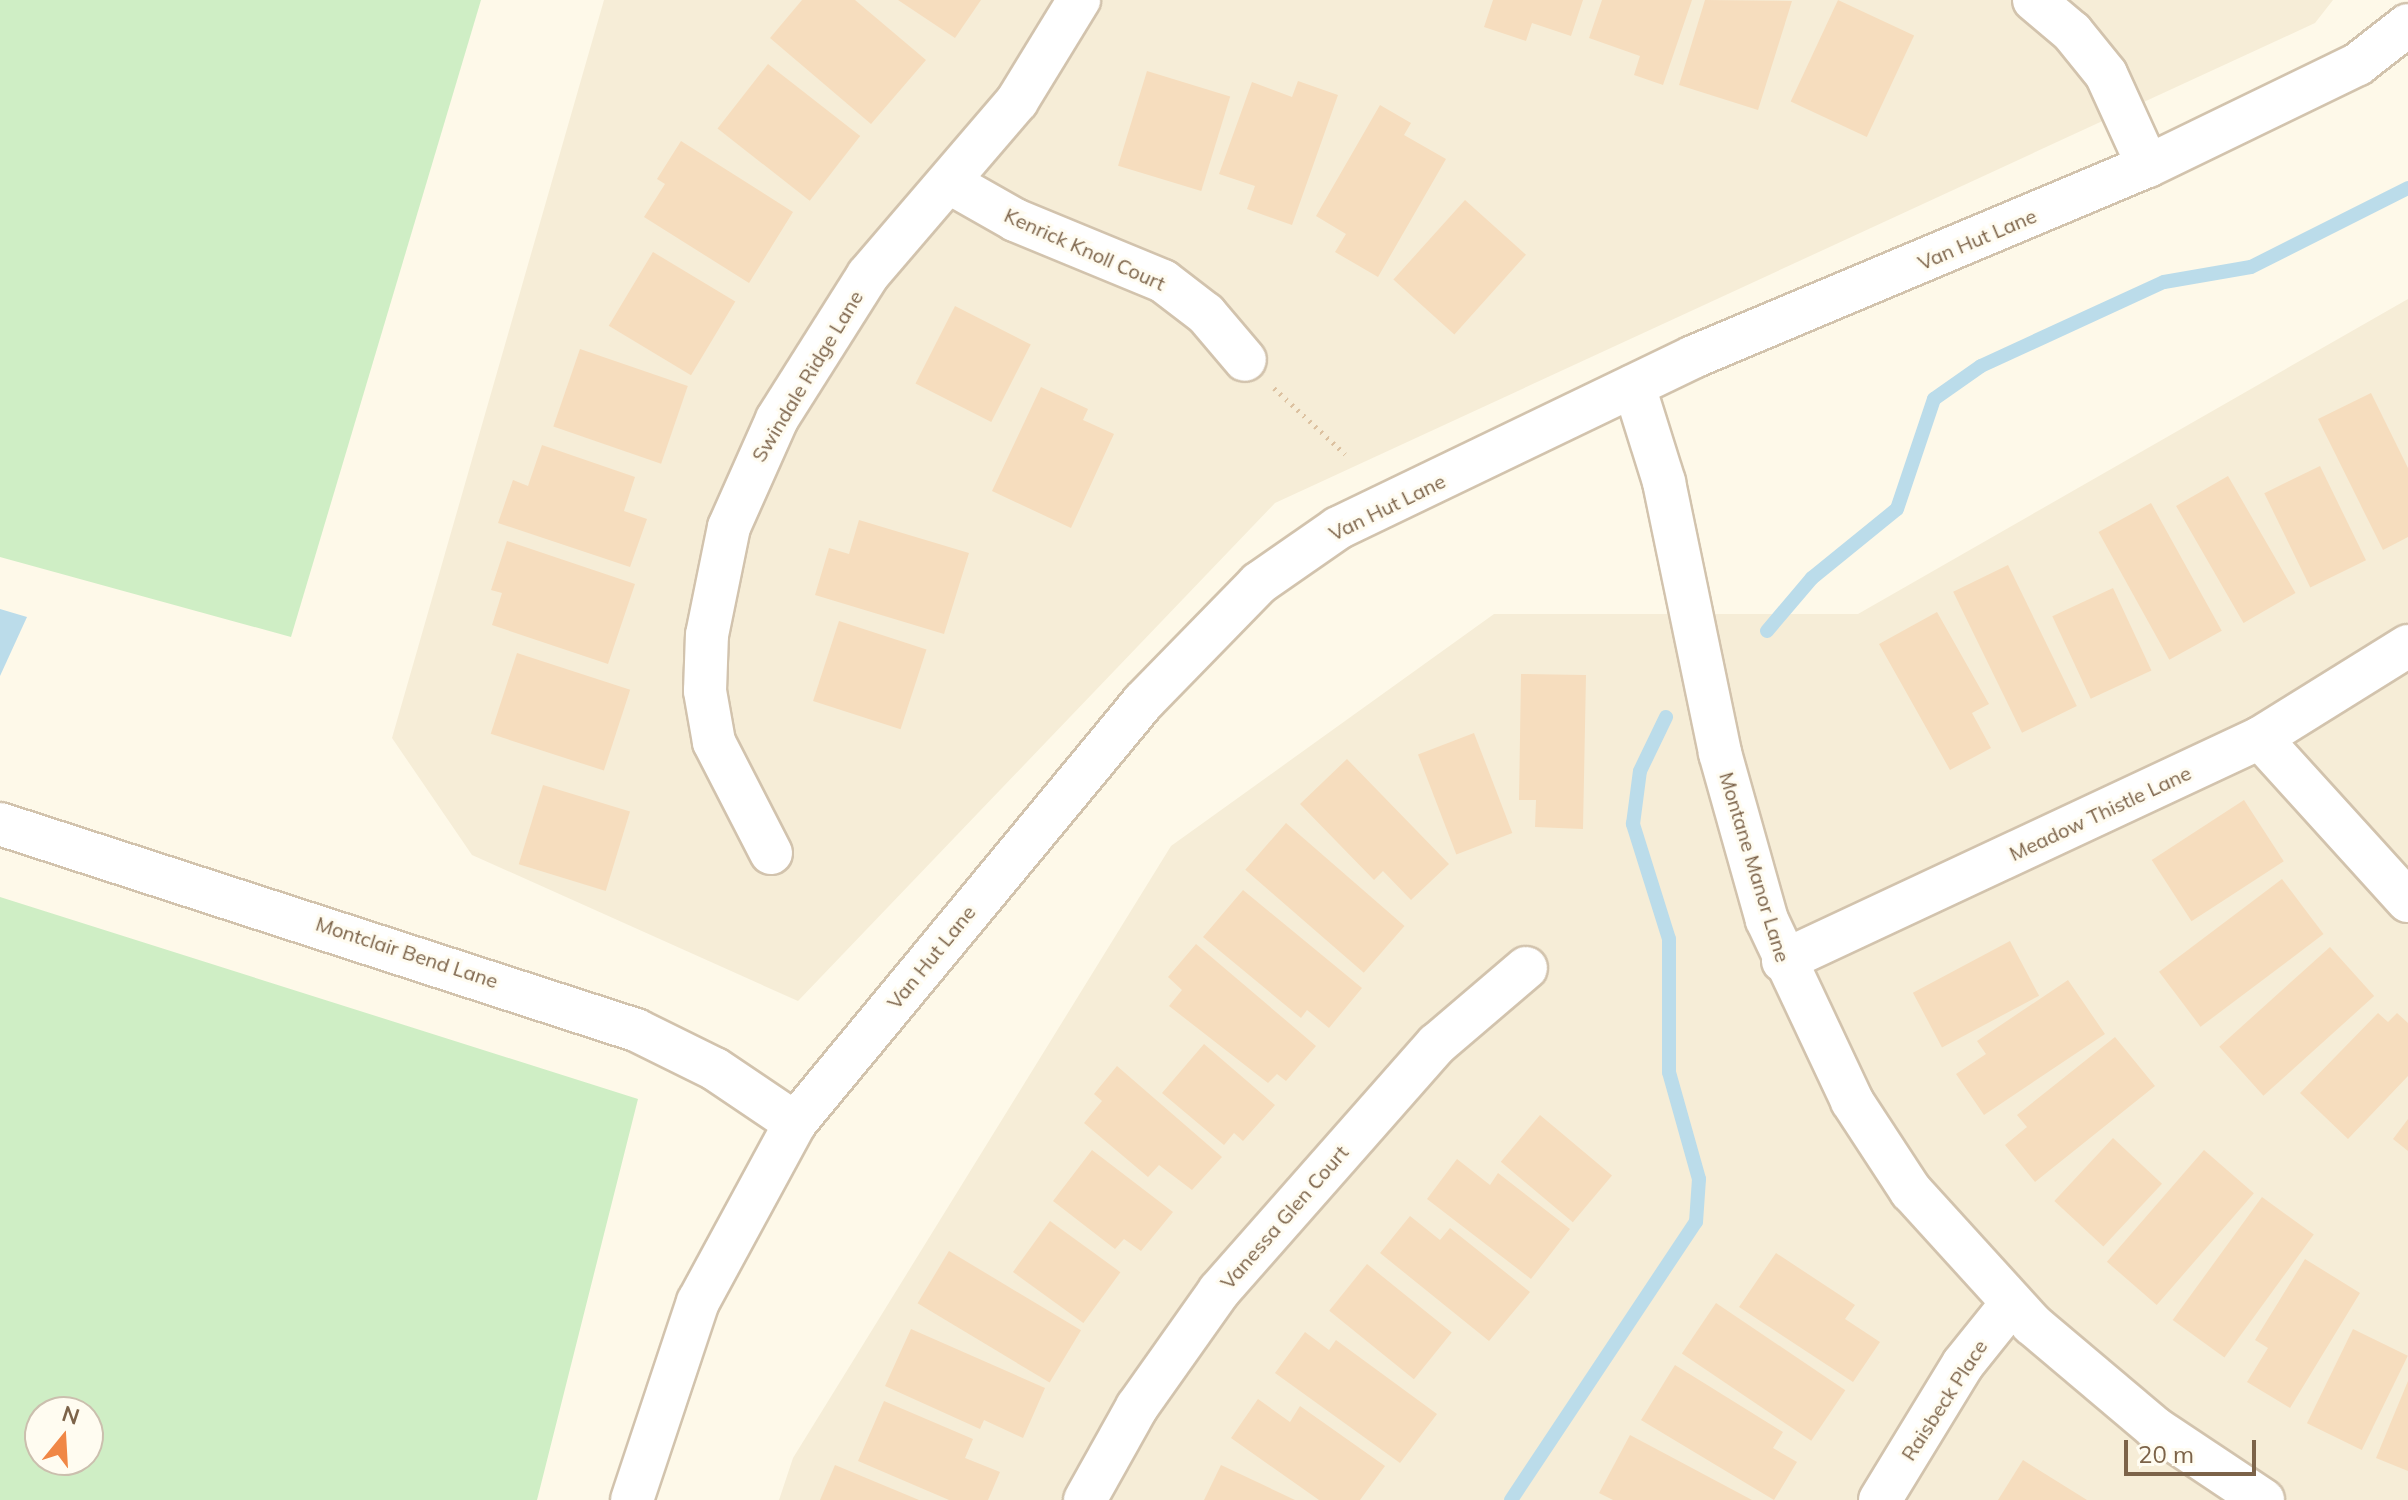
<!DOCTYPE html>
<html>
<head>
<meta charset="utf-8">
<style>
  body { margin:0 }
  #map { position:relative; width:2408px; height:1500px; overflow:hidden; background:#fef9e9; font-family:Mulish,sans-serif }
  div>[style] { position:absolute }
  .residential>* { inset:0; background:#f6edd7 }
  .green>* { inset:0; background:#cfeec5 }
  .water>* { inset:0; background:#bbdcea }
  .stream>* { height:14px; margin:-7px; padding:0 7px; transform-origin:7px; border-radius:7px; background:#bbdcea }
  .building>* { inset:0; background:#f6ddbe; transform-origin:0 0 }
  .path>* { height:5px; margin-top:-2.5px; transform-origin:0; background:repeating-linear-gradient(90deg,#dcc1a0 0 2px,transparent 0 8px) }
  .roads { filter:drop-shadow(2px 0 #d2c3ad) drop-shadow(-2px 0 #d2c3ad) drop-shadow(0 2px #d2c3ad) drop-shadow(0 -2px #d2c3ad) }
  .minor>* { height:42px; margin:-21px; padding:0 21px; transform-origin:21px; border-radius:21px; background:#fff }
  span { translate:-50% -50%; white-space:nowrap; text-align:center; line-height:1.15; -webkit-text-stroke:6px #fffcf1; paint-order:stroke }
  .street-label { font-size:20px; color:#7c6349 }
  .north { position:absolute; left:24px; top:1396px; width:80px; height:80px; box-sizing:border-box; background:#fffcf1; border:2px solid #cbbfae; border-radius:50%; rotate:18deg; font-size:22px; font-weight:700; line-height:32px; text-align:center; color:#7c6349 }
  .north::after { content:''; display:block; margin:auto; width:28px; height:36px; background:#f08746; clip-path:polygon(50% 0,100% 100%,50% 72%,0 100%) }
  .scale { position:absolute; left:2124px; top:1440px; width:132px; height:36px; box-sizing:border-box; border:4px solid #7c6349; border-top:0; padding-left:10px; font-size:24px; line-height:28px; white-space:nowrap; color:#7c6349; -webkit-text-stroke:6px #fffcf1; paint-order:stroke }
</style>
</head>
<body>
<div id="map">
  <div class="residential">
    <i style="clip-path:polygon(604px 0,2333px 0,2315px 23px,1275px 503px,798px 1001px,472px 855px,392px 738px)"></i>
    <i style="clip-path:polygon(2408px 299px,2408px 1500px,779px 1500px,793px 1458px,1171px 846px,1494px 614px,1858px 614px)"></i>
  </div>
  <div class="green">
    <i style="clip-path:polygon(0 0,481px 0,291px 637px,0 557px)"></i>
    <i style="clip-path:polygon(evenodd,0 897px,638px 1099px,537px 1500px,0 1500px,0 897px,88px 1412px,88px 1460px,40px 1460px,40px 1412px,88px 1412px)"></i>
  </div>
  <div class="water">
    <i style="clip-path:polygon(0 609px,27px 617px,0 676px)"></i>
  </div>
  <div class="stream">
    <i style="left:1767px;top:631px;width:70px;rotate:-49.7deg"></i>
    <i style="left:1812px;top:578px;width:109px;rotate:-39.1deg"></i>
    <i style="left:1897px;top:509px;width:116px;rotate:-71.4deg"></i>
    <i style="left:1934px;top:399px;width:57px;rotate:-35.1deg"></i>
    <i style="left:1981px;top:366px;width:201px;rotate:-24.7deg"></i>
    <i style="left:2164px;top:282px;width:88px;rotate:-9.8deg"></i>
    <i style="left:2251px;top:267px;width:176px;rotate:-26.7deg"></i>
    <i style="left:1511px;top:1500px;width:334px;rotate:-56.4deg"></i>
    <i style="left:1696px;top:1222px;width:43px;rotate:-86deg"></i>
    <i style="left:1699px;top:1179px;width:111px;rotate:-105.7deg"></i>
    <i style="left:1669px;top:1072px;width:133px;rotate:-90deg"></i>
    <i style="left:1669px;top:939px;width:121px;rotate:-107.4deg"></i>
    <i style="left:1633px;top:824px;width:53px;rotate:-82.5deg"></i>
    <i style="left:1640px;top:771px;width:60px;rotate:-64.3deg"></i>
  </div>
  <div class="building">
    <i style="clip-path:polygon(802px 0,855px 0,926px 60px,871px 124px,770px 38px)"></i>
    <i style="clip-path:polygon(898px 0,981px 0,955px 38px)"></i>
    <i style="clip-path:polygon(1493px 0,1583px 0,1571px 36px,1532px 23px,1526px 41px,1484px 27px)"></i>
    <i style="clip-path:polygon(1602px 0,1692px 0,1663px 85px,1634px 75px,1640px 56px,1589px 38px)"></i>
    <i style="clip-path:polygon(1705px 0,1792px 1px,1758px 110px,1679px 85px)"></i>
    <i style="left:1838px;top:0;width:84px;height:112px;rotate:25deg"></i>
    <i style="left:768px;top:64px;width:117px;height:82px;rotate:38deg"></i>
    <i style="left:1147px;top:71px;width:87px;height:99px;rotate:17deg"></i>
    <i style="clip-path:polygon(1298px 81px,1338px 95px,1292px 225px,1247px 209px,1255px 186px,1219px 174px,1252px 82px,1292px 97px)"></i>
    <i style="clip-path:polygon(1380px 105px,1411px 123px,1404px 135px,1446px 159px,1378px 277px,1335px 252px,1346px 234px,1316px 216px)"></i>
    <i style="clip-path:polygon(681px 141px,793px 212px,749px 283px,644px 217px,665px 184px,657px 179px)"></i>
    <i style="left:1465px;top:200px;width:82px;height:107px;rotate:42deg"></i>
    <i style="left:653px;top:252px;width:96px;height:86px;rotate:31deg"></i>
    <i style="left:955px;top:306px;width:85px;height:87px;rotate:27deg"></i>
    <i style="left:580px;top:349px;width:114px;height:82px;rotate:19deg"></i>
    <i style="clip-path:polygon(1041px 387px,1088px 409px,1083px 420px,1114px 434px,1071px 528px,992px 491px)"></i>
    <i style="clip-path:polygon(2371px 393px,2408px 468px,2408px 537px,2383px 550px,2318px 419px)"></i>
    <i style="clip-path:polygon(542px 445px,635px 477px,624px 511px,647px 519px,630px 567px,498px 523px,513px 480px,528px 486px)"></i>
    <i style="left:2320px;top:466px;width:105px;height:62px;rotate:64deg"></i>
    <i style="left:2228px;top:476px;width:135px;height:60px;rotate:60deg"></i>
    <i style="left:2151px;top:503px;width:146px;height:60px;rotate:61deg"></i>
    <i style="clip-path:polygon(859px 520px,969px 553px,944px 634px,815px 595px,829px 548px,849px 554px)"></i>
    <i style="clip-path:polygon(507px 541px,635px 584px,608px 664px,492px 625px,502px 593px,491px 590px)"></i>
    <i style="left:2008px;top:565px;width:157px;height:61px;rotate:64deg"></i>
    <i style="left:2113px;top:588px;width:91px;height:67px;rotate:65deg"></i>
    <i style="clip-path:polygon(1937px 612px,1989px 704px,1972px 713px,1991px 748px,1950px 770px,1879px 644px)"></i>
    <i style="left:839px;top:621px;width:92px;height:84px;rotate:18deg"></i>
    <i style="left:517px;top:653px;width:119px;height:85px;rotate:18deg"></i>
    <i style="clip-path:polygon(1521px 674px,1586px 675px,1583px 829px,1535px 827px,1536px 800px,1519px 800px)"></i>
    <i style="left:1474px;top:733px;width:107px;height:60px;rotate:69deg"></i>
    <i style="clip-path:polygon(1347px 759px,1449px 864px,1411px 900px,1383px 871px,1374px 880px,1300px 804px)"></i>
    <i style="left:543px;top:785px;width:91px;height:83px;rotate:17deg"></i>
    <i style="left:2244px;top:800px;width:73px;height:110px;rotate:57deg"></i>
    <i style="left:1286px;top:823px;width:157px;height:62px;rotate:41deg"></i>
    <i style="left:2282px;top:879px;width:69px;height:154px;rotate:53deg"></i>
    <i style="clip-path:polygon(1243px 890px,1362px 988px,1329px 1028px,1307px 1010px,1301px 1018px,1203px 937px)"></i>
    <i style="left:2010px;top:941px;width:62px;height:110px;rotate:62deg"></i>
    <i style="clip-path:polygon(1196px 944px,1316px 1046px,1286px 1081px,1277px 1074px,1268px 1083px,1169px 1006px,1182px 990px,1168px 977px)"></i>
    <i style="left:2330px;top:947px;width:66px;height:149px;rotate:48deg"></i>
    <i style="clip-path:polygon(2068px 980px,2105px 1034px,1984px 1115px,1956px 1074px,1986px 1054px,1977px 1041px)"></i>
    <i style="clip-path:polygon(2378px 1013px,2388px 1022px,2397px 1013px,2408px 1023px,2408px 1076px,2348px 1139px,2300px 1093px)"></i>
    <i style="clip-path:polygon(2115px 1037px,2155px 1086px,2035px 1182px,2005px 1145px,2027px 1127px,2017px 1115px)"></i>
    <i style="clip-path:polygon(1204px 1044px,1275px 1105px,1243px 1141px,1234px 1133px,1224px 1145px,1162px 1093px)"></i>
    <i style="clip-path:polygon(1117px 1066px,1222px 1157px,1192px 1190px,1159px 1165px,1148px 1177px,1084px 1123px,1102px 1101px,1094px 1094px)"></i>
    <i style="left:1540px;top:1115px;width:94px;height:61px;rotate:40deg"></i>
    <i style="clip-path:polygon(2408px 1119px,2408px 1151px,2393px 1139px)"></i>
    <i style="left:2113px;top:1138px;width:67px;height:86px;rotate:43deg"></i>
    <i style="clip-path:polygon(1092px 1150px,1173px 1212px,1141px 1251px,1124px 1239px,1115px 1249px,1053px 1201px)"></i>
    <i style="left:2204px;top:1150px;width:66px;height:148px;rotate:41deg"></i>
    <i style="clip-path:polygon(1457px 1159px,1490px 1185px,1498px 1173px,1570px 1229px,1531px 1279px,1427px 1199px)"></i>
    <i style="left:2262px;top:1197px;width:64px;height:152px;rotate:36deg"></i>
    <i style="clip-path:polygon(1410px 1216px,1440px 1240px,1450px 1228px,1530px 1292px,1489px 1341px,1380px 1253px)"></i>
    <i style="left:1050px;top:1221px;width:87px;height:63px;rotate:36deg"></i>
    <i style="left:949px;top:1251px;width:154px;height:61px;rotate:31deg"></i>
    <i style="clip-path:polygon(1776px 1253px,1855px 1305px,1845px 1319px,1880px 1342px,1853px 1382px,1739px 1307px)"></i>
    <i style="clip-path:polygon(2305px 1259px,2360px 1293px,2290px 1408px,2247px 1382px,2268px 1348px,2255px 1340px)"></i>
    <i style="left:1367px;top:1264px;width:109px;height:60px;rotate:39deg"></i>
    <i style="left:1716px;top:1303px;width:156px;height:61px;rotate:34deg"></i>
    <i style="clip-path:polygon(911px 1329px,1045px 1388px,1023px 1438px,984px 1420px,980px 1429px,885px 1386px)"></i>
    <i style="left:2353px;top:1329px;width:61px;height:105px;rotate:26deg"></i>
    <i style="clip-path:polygon(1305px 1332px,1329px 1350px,1336px 1340px,1437px 1414px,1400px 1463px,1275px 1373px)"></i>
    <i style="clip-path:polygon(1675px 1365px,1783px 1432px,1773px 1448px,1797px 1462px,1774px 1500px,1641px 1420px)"></i>
    <i style="clip-path:polygon(2408px 1381px,2408px 1471px,2376px 1458px)"></i>
    <i style="clip-path:polygon(1258px 1399px,1290px 1422px,1300px 1406px,1385px 1466px,1360px 1500px,1319px 1500px,1231px 1438px)"></i>
    <i style="clip-path:polygon(884px 1401px,973px 1439px,965px 1458px,1000px 1472px,988px 1500px,949px 1500px,858px 1461px)"></i>
    <i style="clip-path:polygon(1630px 1435px,1752px 1500px,1613px 1500px,1599px 1493px)"></i>
    <i style="clip-path:polygon(2023px 1460px,2087px 1500px,1998px 1500px)"></i>
    <i style="clip-path:polygon(835px 1465px,919px 1500px,820px 1500px)"></i>
    <i style="clip-path:polygon(1221px 1465px,1295px 1500px,1204px 1500px)"></i>
  </div>
  <div class="path">
    <i style="left:1274px;top:388px;width:97px;rotate:42.9deg"></i>
  </div>
  <div class="roads">
    <div class="minor">
      <i style="left:2034px;top:0;width:50px;rotate:40.1deg"></i>
      <i style="left:2072px;top:32px;width:54px;rotate:51deg"></i>
      <i style="left:2106px;top:74px;width:101px;rotate:65.5deg"></i>
      <i style="left:950px;top:183px;width:75px;rotate:29.6deg"></i>
      <i style="left:1015px;top:220px;width:160px;rotate:22.4deg"></i>
      <i style="left:1163px;top:281px;width:54px;rotate:37.5deg"></i>
      <i style="left:1206px;top:314px;width:60px;rotate:49.7deg"></i>
      <i style="left:1634px;top:386px;width:101px;rotate:72.6deg"></i>
      <i style="left:1664px;top:482px;width:277px;rotate:78.3deg"></i>
      <i style="left:1720px;top:753px;width:173px;rotate:74.3deg"></i>
      <i style="left:1767px;top:920px;width:200px;rotate:64.8deg"></i>
      <i style="left:1852px;top:1101px;width:108px;rotate:56.8deg"></i>
      <i style="left:1911px;top:1191px;width:180px;rotate:47.7deg"></i>
      <i style="left:2032px;top:1324px;width:161px;rotate:40.2deg"></i>
      <i style="left:2155px;top:1428px;width:130px;rotate:33.7deg"></i>
      <i style="left:2260px;top:738px;width:220px;rotate:47.8deg"></i>
      <i style="left:0;top:824px;width:669px;rotate:17.95deg"></i>
      <i style="left:636px;top:1030px;width:88px;rotate:26.3deg"></i>
      <i style="left:715px;top:1069px;width:97px;rotate:34deg"></i>
      <i style="left:771px;top:853px;width:125px;rotate:-117.2deg"></i>
      <i style="left:714px;top:742px;width:52px;rotate:-100deg"></i>
      <i style="left:705px;top:691px;width:56px;rotate:-88deg"></i>
      <i style="left:707px;top:635px;width:110px;rotate:-78.5deg"></i>
      <i style="left:729px;top:527px;width:118px;rotate:-66deg"></i>
      <i style="left:777px;top:419px;width:170px;rotate:-57.7deg"></i>
      <i style="left:868px;top:275px;width:229px;rotate:-49.4deg"></i>
      <i style="left:1017px;top:101px;width:119px;rotate:-58.5deg"></i>
      <i style="left:1783px;top:961px;width:527px;rotate:-25.06deg"></i>
      <i style="left:2260px;top:738px;width:174px;rotate:-31.9deg"></i>
      <i style="left:632px;top:1500px;width:209px;rotate:-71.6deg"></i>
      <i style="left:698px;top:1302px;width:204px;rotate:-61.5deg"></i>
      <i style="left:795px;top:1123px;width:546px;rotate:-50.42deg"></i>
      <i style="left:1143px;top:702px;width:166px;rotate:-45.7deg"></i>
      <i style="left:1259px;top:583px;width:96px;rotate:-34.8deg"></i>
      <i style="left:1338px;top:528px;width:394px;rotate:-25.7deg"></i>
      <i style="left:1693px;top:357px;width:493px;rotate:-22.8deg"></i>
      <i style="left:2148px;top:166px;width:233px;rotate:-25.9deg"></i>
      <i style="left:2358px;top:64px;width:63px;rotate:-38deg"></i>
      <i style="left:1085px;top:1500px;width:107px;rotate:-60.8deg"></i>
      <i style="left:1137px;top:1407px;width:142px;rotate:-54.7deg"></i>
      <i style="left:1219px;top:1291px;width:329px;rotate:-48.6deg"></i>
      <i style="left:1437px;top:1044px;width:117px;rotate:-40.5deg"></i>
      <i style="left:1880px;top:1500px;width:159px;rotate:-58.6deg"></i>
      <i style="left:1963px;top:1364px;width:78px;rotate:-51.2deg"></i>
    </div>
  </div>
  <div class="street-label">
    <span style="left:1977px;top:239px;rotate:-23deg">Van Hut Lane</span>
    <span style="left:1085px;top:249px;rotate:24deg">Kenrick Knoll Court</span>
    <span style="left:807px;top:376px;rotate:-59deg">Swindale Ridge Lane</span>
    <span style="left:1387px;top:507px;rotate:-26deg">Van Hut Lane</span>
    <span style="left:2100px;top:813px;rotate:-25deg">Meadow Thistle Lane</span>
    <span style="left:1755px;top:867px;rotate:73deg">Montane Manor Lane</span>
    <span style="left:407px;top:952px;rotate:18deg">Montclair Bend Lane</span>
    <span style="left:931px;top:957px;rotate:-51deg">Van Hut Lane</span>
    <span style="left:1284px;top:1217px;rotate:-49deg">Vanessa Glen Court</span>
    <span style="left:1944px;top:1400px;rotate:-57deg">Raisbeck Place</span>
  </div>
  <div class="north">N</div>
  <div class="scale">20 m</div>
</div>
</body>
</html>
